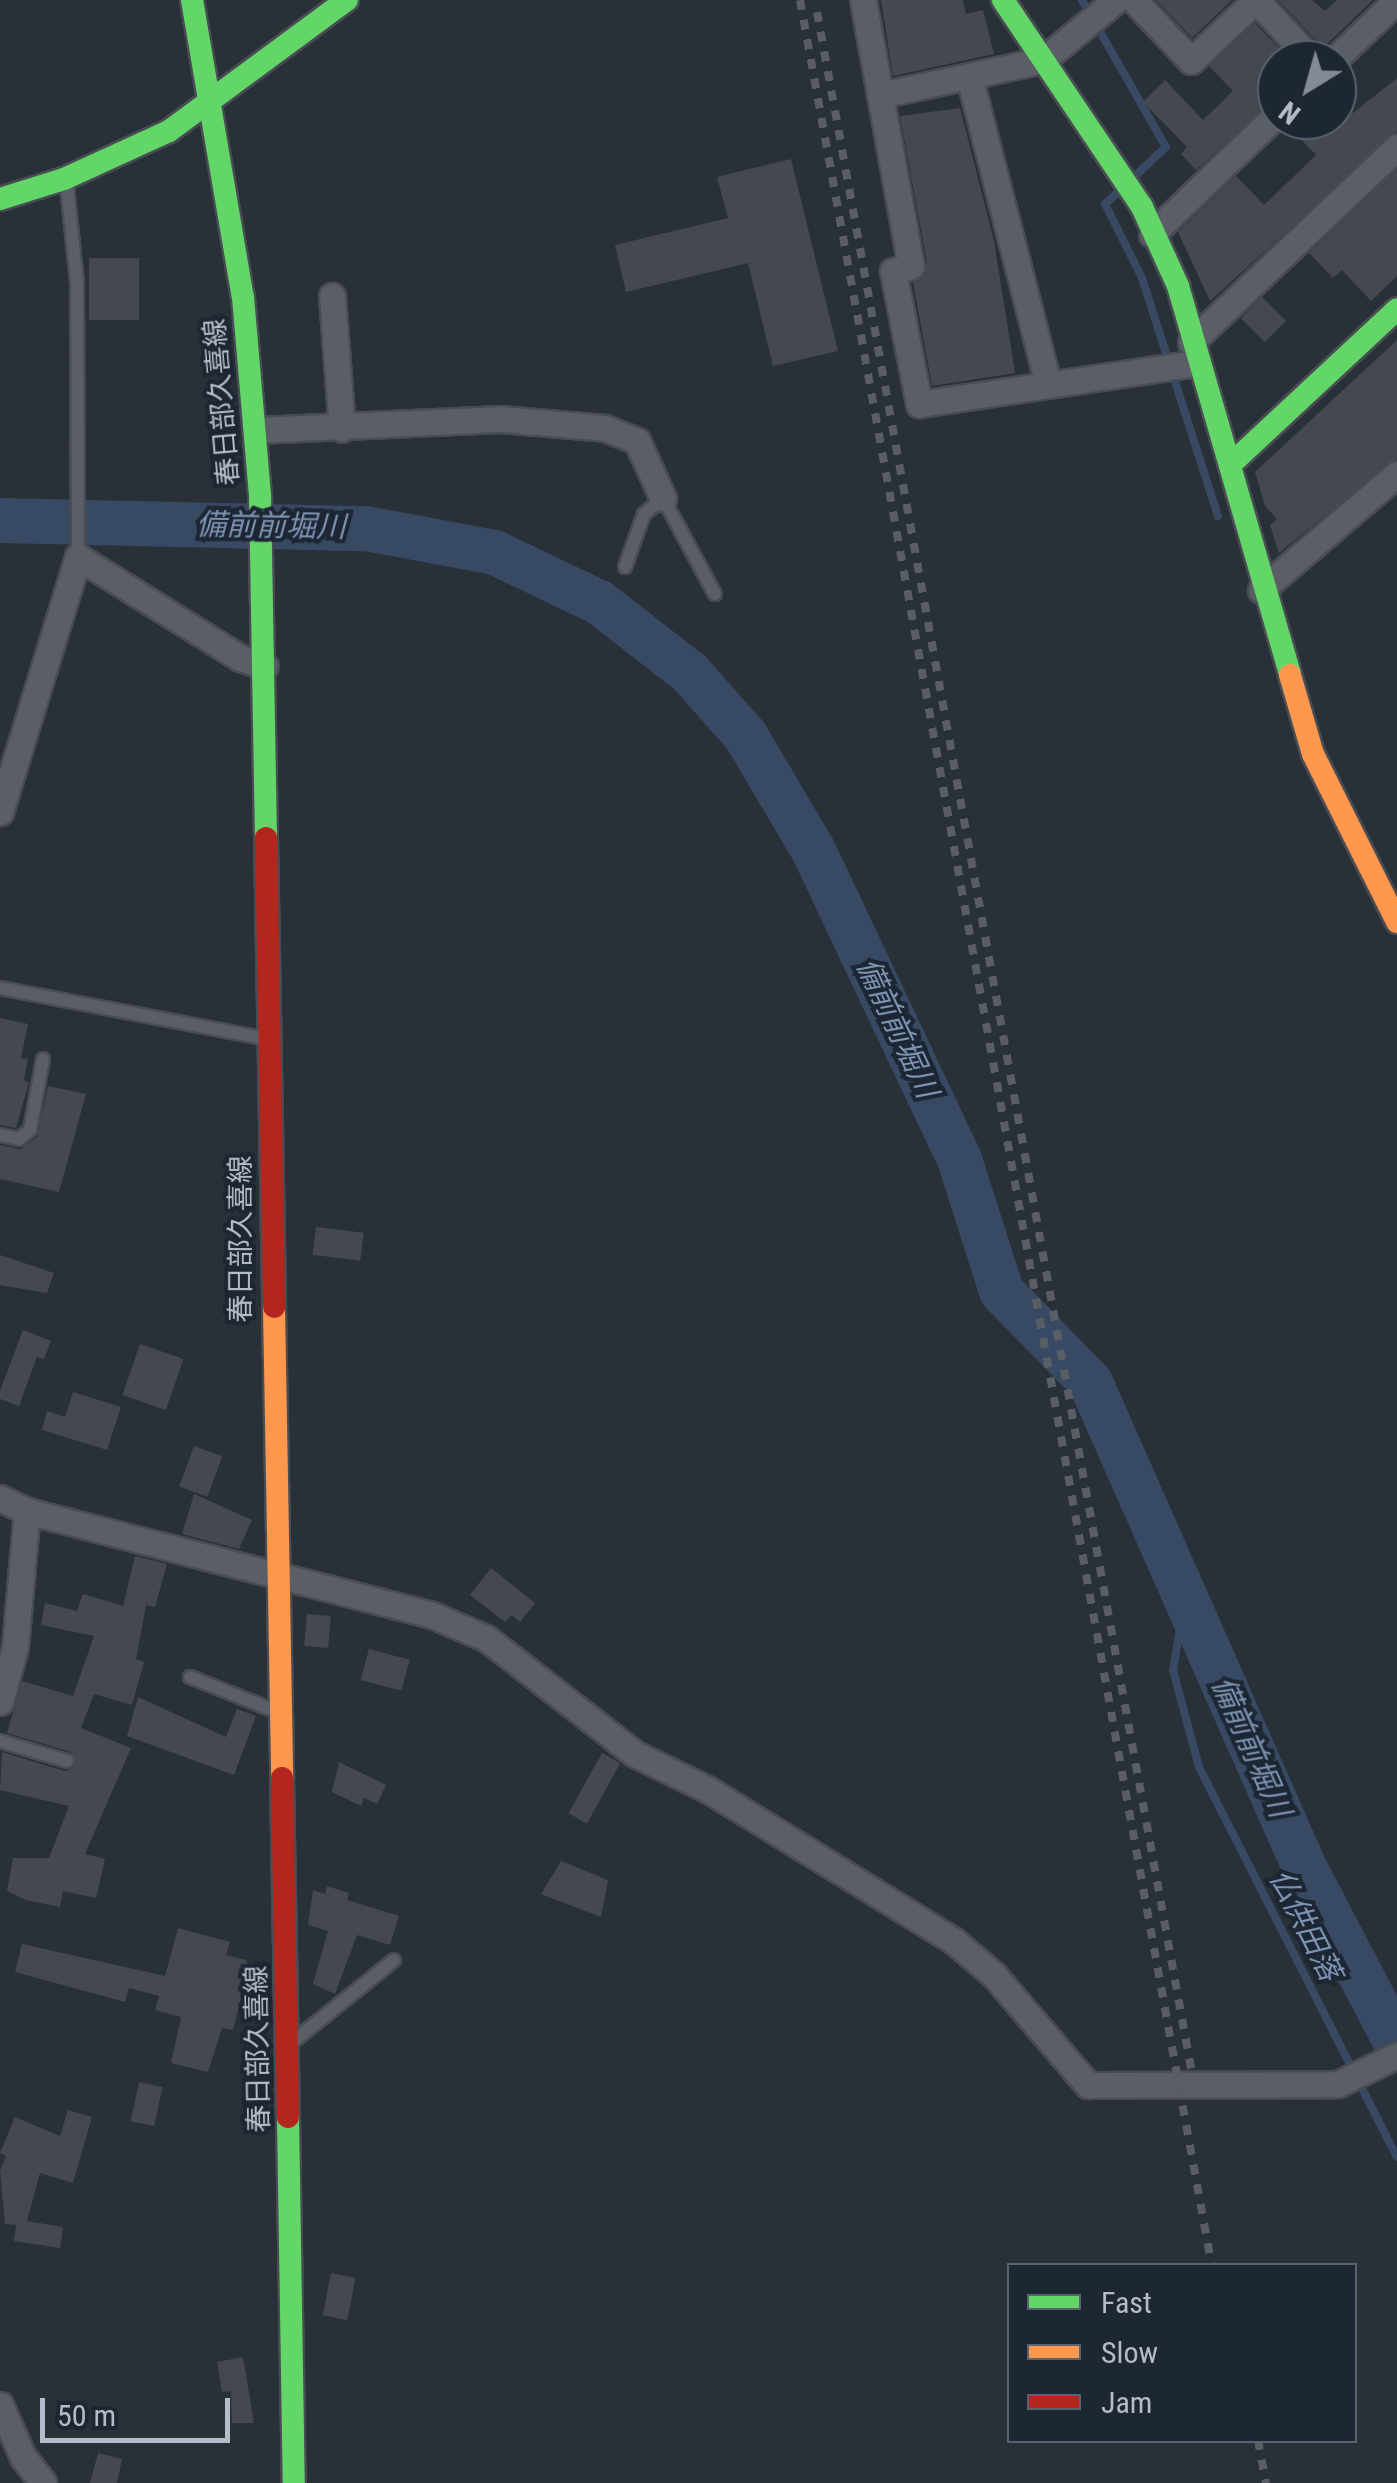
<!DOCTYPE html>
<html>
<head>
<meta charset="utf-8">
<style>
  body { margin:0 }
  #map { position:relative; width:1397px; height:2483px; overflow:hidden; background:#2a3038; font-family:"Roboto Condensed","Noto Sans JP",sans-serif }
  div>[style] { position:absolute }
  .stream>* { height:8px; margin:-4px; padding:0 4px; transform-origin:4px; border-radius:4px; background:#384963 }
  .river>* { height:45px; margin:-22.5px; padding:0 22.5px; transform-origin:22.5px; border-radius:22.5px; background:#384963 }
  .building>* { inset:0; background:#444950; transform-origin:0 0 }
  .roads { filter:drop-shadow(2px 0 #484c53) drop-shadow(-2px 0 #484c53) drop-shadow(0 2px #484c53) drop-shadow(0 -2px #484c53) }
  .lane>* { height:12px; margin:-6px; padding:0 6px; transform-origin:6px; border-radius:6px; background:#5a5e66 }
  .street>* { height:25px; margin:-12.5px; padding:0 12.5px; transform-origin:12.5px; border-radius:12.5px; background:#5a5e66 }
  .fast>* { height:22px; margin:-11px; padding:0 11px; transform-origin:11px; border-radius:11px; background:#63d668 }
  .slow>* { height:22px; margin:-11px; padding:0 11px; transform-origin:11px; border-radius:11px; background:#ff974d }
  .jam>* { height:22px; margin:-11px; padding:0 11px; transform-origin:11px; border-radius:11px; background:#b3261e }
  .rail>* { height:8px; margin-top:-4px; transform-origin:0; background:repeating-linear-gradient(90deg,#595d64 0 10px,transparent 0 20px) }
  span { translate:-50% -50%; white-space:nowrap; text-align:center; line-height:1.15; -webkit-text-stroke:8px #1d2633; paint-order:stroke }
  .street-label { font-size:28px; color:#b4bcc9 }
  .water-label { font-size:30px; color:#7c92b1; font-style:italic }
  .legend { position:absolute; left:1007px; top:2263px; width:350px; height:180px; box-sizing:border-box; background:#1d2633; border:2px solid #59626f; margin:0; padding:12px 18px; list-style:none; font-size:30px; color:#b4bcc9 }
  .legend li { display:flex; align-items:center; gap:20px; height:50px }
  .legend b { width:50px; border:2px solid #59626f }
  .north { position:absolute; left:1257px; top:40px; width:100px; height:100px; box-sizing:border-box; background:#1d2633; border:2px solid #59626f; border-radius:50%; rotate:217deg; font-size:28px; font-weight:700; line-height:40px; text-align:center; color:#b4bcc9 }
  .north::after { content:''; display:block; margin:auto; width:35px; height:45px; background:#848b96; clip-path:polygon(50% 0,100% 100%,50% 72%,0 100%) }
  .scale { position:absolute; left:40px; top:2398px; width:190px; height:45px; box-sizing:border-box; border:5px solid #b4bcc9; border-top:0; padding-left:12px; font-size:30px; line-height:35px; white-space:nowrap; color:#b4bcc9; -webkit-text-stroke:8px #1d2633; paint-order:stroke }
</style>
</head>
<body>
<div id="map">
  <div class="stream">
    <i style="left:1082px;top:0;width:169px;rotate:60.3deg"></i>
    <i style="left:1166px;top:147px;width:41px;rotate:137deg"></i>
    <i style="left:1118px;top:192px;width:18px;rotate:137deg"></i>
    <i style="left:1105px;top:204px;width:83px;rotate:63.4deg"></i>
    <i style="left:1142px;top:278px;width:250px;rotate:72.3deg"></i>
    <i style="left:1186px;top:1593px;width:78px;rotate:99.6deg"></i>
    <i style="left:1173px;top:1670px;width:100px;rotate:75deg"></i>
    <i style="left:1199px;top:1767px;width:437px;rotate:63.1deg"></i>
  </div>
  <div class="river">
    <i style="left:0;top:520px;width:365px;rotate:1.3deg"></i>
    <i style="left:365px;top:528px;width:131px;rotate:10.5deg"></i>
    <i style="left:494px;top:552px;width:116px;rotate:25.5deg"></i>
    <i style="left:599px;top:602px;width:114px;rotate:37.9deg"></i>
    <i style="left:689px;top:672px;width:84px;rotate:48.4deg"></i>
    <i style="left:745px;top:735px;width:134px;rotate:59.4deg"></i>
    <i style="left:813px;top:850px;width:342px;rotate:64.7deg"></i>
    <i style="left:959px;top:1159px;width:139px;rotate:72.3deg"></i>
    <i style="left:1001px;top:1291px;width:127px;rotate:45.6deg"></i>
    <i style="left:1090px;top:1382px;width:530px;rotate:66.19deg"></i>
    <i style="left:1304px;top:1867px;width:201px;rotate:62.4deg"></i>
  </div>
  <div class="building">
    <i style="clip-path:polygon(881px 0,963px 0,966px 14px,983px 10px,994px 54px,893px 76px)"></i>
    <i style="clip-path:polygon(1156px 0,1232px 0,1192px 38px)"></i>
    <i style="clip-path:polygon(1278px 0,1312px 0,1325px 11px,1337px 0,1373px 0,1323px 48px)"></i>
    <i style="clip-path:polygon(1255px 23px,1290px 60px,1277px 60px,1277px 98px,1196px 170px,1181px 154px,1187px 147px,1143px 102px,1165px 80px,1203px 120px,1233px 91px,1209px 66px)"></i>
    <i style="clip-path:polygon(1397px 78px,1397px 131px,1210px 301px,1178px 232px,1236px 176px,1264px 205px,1316px 155px,1288px 126px,1292px 120px,1344px 120px)"></i>
    <i style="clip-path:polygon(960px 108px,994px 241px,1015px 373px,932px 386px,913px 282px,927px 263px,900px 116px)"></i>
    <i style="clip-path:polygon(791px 159px,838px 351px,773px 366px,748px 263px,626px 292px,615px 245px,728px 218px,717px 177px)"></i>
    <i style="clip-path:polygon(1397px 169px,1397px 276px,1371px 301px,1342px 270px,1333px 278px,1309px 253px)"></i>
    <i style="left:89px;top:258px;width:50px;height:62px"></i>
    <i style="left:1262px;top:297px;width:34px;height:30px;rotate:45deg"></i>
    <i style="clip-path:polygon(1397px 340px,1397px 458px,1279px 553px,1270px 525px,1277px 519px,1265px 506px,1255px 472px)"></i>
    <i style="clip-path:polygon(0 1018px,28px 1024px,21px 1058px,28px 1059px,24px 1080px,29px 1082px,16px 1128px,0 1125px)"></i>
    <i style="clip-path:polygon(48px 1086px,86px 1094px,59px 1192px,0 1179px,0 1145px,21px 1149px,37px 1137px)"></i>
    <i style="left:316px;top:1227px;width:48px;height:28px;rotate:7deg"></i>
    <i style="clip-path:polygon(0 1255px,54px 1273px,47px 1293px,0 1285px)"></i>
    <i style="clip-path:polygon(23px 1330px,51px 1341px,44px 1359px,37px 1357px,19px 1406px,0 1399px,0 1391px)"></i>
    <i style="left:140px;top:1344px;width:46px;height:54px;rotate:19deg"></i>
    <i style="clip-path:polygon(73px 1392px,121px 1407px,107px 1450px,42px 1430px,47px 1411px,65px 1417px)"></i>
    <i style="left:194px;top:1446px;width:30px;height:43px;rotate:20deg"></i>
    <i style="clip-path:polygon(194px 1494px,252px 1520px,239px 1549px,182px 1534px)"></i>
    <i style="clip-path:polygon(135px 1556px,167px 1564px,155px 1607px,146px 1605px,136px 1659px,144px 1662px,132px 1705px,94px 1694px,81px 1728px,131px 1748px,85px 1854px,105px 1859px,96px 1898px,63px 1891px,60px 1907px,26px 1900px,7px 1891px,13px 1858px,49px 1858px,69px 1806px,0 1790px,2px 1752px,64px 1771px,74px 1768px,71px 1752px,7px 1733px,22px 1681px,73px 1696px,94px 1636px,41px 1625px,45px 1603px,77px 1611px,83px 1594px,123px 1606px)"></i>
    <i style="clip-path:polygon(491px 1568px,535px 1603px,520px 1622px,511px 1615px,505px 1622px,470px 1595px)"></i>
    <i style="left:307px;top:1614px;width:24px;height:32px;rotate:5deg"></i>
    <i style="left:369px;top:1649px;width:42px;height:32px;rotate:15deg"></i>
    <i style="clip-path:polygon(138px 1697px,226px 1737px,237px 1709px,256px 1716px,234px 1775px,127px 1736px)"></i>
    <i style="left:602px;top:1753px;width:21px;height:69px;rotate:29deg"></i>
    <i style="clip-path:polygon(339px 1762px,386px 1785px,377px 1804px,364px 1798px,361px 1806px,332px 1792px)"></i>
    <i style="clip-path:polygon(561px 1861px,608px 1880px,601px 1917px,541px 1894px)"></i>
    <i style="clip-path:polygon(327px 1886px,349px 1893px,347px 1900px,399px 1916px,390px 1945px,357px 1935px,335px 1994px,313px 1984px,328px 1931px,308px 1925px,313px 1890px,325px 1894px)"></i>
    <i style="clip-path:polygon(178px 1928px,230px 1942px,226px 1955px,246px 1960px,248px 1971px,233px 2030px,222px 2028px,208px 2072px,171px 2063px,181px 2017px,155px 2010px,159px 1996px,129px 1988px,125px 2002px,15px 1972px,22px 1944px,165px 1976px)"></i>
    <i style="left:139px;top:2082px;width:24px;height:40px;rotate:12deg"></i>
    <i style="clip-path:polygon(68px 2110px,92px 2117px,73px 2183px,40px 2173px,27px 2221px,63px 2227px,60px 2248px,14px 2241px,16px 2225px,5px 2224px,0 2171px,6px 2156px,0 2153px,15px 2117px,60px 2136px)"></i>
    <i style="left:331px;top:2273px;width:25px;height:43px;rotate:11deg"></i>
    <i style="clip-path:polygon(243px 2357px,254px 2423px,232px 2423px,231px 2391px,222px 2392px,217px 2362px)"></i>
    <i style="clip-path:polygon(98px 2453px,122px 2459px,117px 2483px,90px 2483px)"></i>
  </div>
  <div class="roads">
    <div class="lane">
      <i style="left:67px;top:186px;width:98px;rotate:84.1deg"></i>
      <i style="left:77px;top:283px;width:274px;rotate:89.8deg"></i>
      <i style="left:625px;top:567px;width:56px;rotate:-70.3deg"></i>
      <i style="left:644px;top:514px;width:25px;rotate:-40deg"></i>
      <i style="left:663px;top:498px;width:109px;rotate:61.6deg"></i>
      <i style="left:0;top:988px;width:267px;rotate:10.8deg"></i>
      <i style="left:0;top:1135px;width:19px;rotate:12deg"></i>
      <i style="left:19px;top:1139px;width:14px;rotate:-39deg"></i>
      <i style="left:30px;top:1130px;width:72px;rotate:-79.6deg"></i>
      <i style="left:190px;top:1677px;width:92px;rotate:21.8deg"></i>
      <i style="left:0;top:1741px;width:70px;rotate:16.6deg"></i>
      <i style="left:295px;top:2040px;width:127px;rotate:-38.9deg"></i>
    </div>
    <div class="street">
      <i style="left:863px;top:0;width:270px;rotate:79.8deg"></i>
      <i style="left:911px;top:266px;width:19px;rotate:164deg"></i>
      <i style="left:893px;top:271px;width:136px;rotate:78.9deg"></i>
      <i style="left:919px;top:404px;width:281px;rotate:-8.4deg"></i>
      <i style="left:1134px;top:0;width:83px;rotate:46.9deg"></i>
      <i style="left:1191px;top:61px;width:89px;rotate:-43.2deg"></i>
      <i style="left:1256px;top:0;width:82px;rotate:47deg"></i>
      <i style="left:1334px;top:60px;width:87px;rotate:-43.6deg"></i>
      <i style="left:969px;top:76px;width:318px;rotate:75.6deg"></i>
      <i style="left:880px;top:95px;width:167px;rotate:-12.1deg"></i>
      <i style="left:1043px;top:60px;width:94px;rotate:-39.4deg"></i>
      <i style="left:1152px;top:234px;width:173px;rotate:-43.8deg"></i>
      <i style="left:332px;top:296px;width:133px;rotate:85.7deg"></i>
      <i style="left:1191px;top:342px;width:284px;rotate:-43.4deg"></i>
      <i style="left:257px;top:430px;width:244px;rotate:-2.6deg"></i>
      <i style="left:501px;top:419px;width:104px;rotate:4.9deg"></i>
      <i style="left:605px;top:428px;width:35px;rotate:22deg"></i>
      <i style="left:637px;top:441px;width:63px;rotate:65.5deg"></i>
      <i style="left:1261px;top:590px;width:179px;rotate:-40.5deg"></i>
      <i style="left:0;top:812px;width:267px;rotate:-73deg"></i>
      <i style="left:78px;top:557px;width:191px;rotate:31.9deg"></i>
      <i style="left:240px;top:658px;width:26px;rotate:18deg"></i>
      <i style="left:0;top:1498px;width:30px;rotate:26deg"></i>
      <i style="left:27px;top:1511px;width:418px;rotate:14.4deg"></i>
      <i style="left:432px;top:1615px;width:59px;rotate:23.1deg"></i>
      <i style="left:486px;top:1638px;width:189px;rotate:37.9deg"></i>
      <i style="left:635px;top:1754px;width:80px;rotate:25.9deg"></i>
      <i style="left:707px;top:1789px;width:290px;rotate:31.6deg"></i>
      <i style="left:954px;top:1941px;width:52px;rotate:40.4deg"></i>
      <i style="left:994px;top:1975px;width:145px;rotate:49.5deg"></i>
      <i style="left:1088px;top:2085px;width:250px;rotate:-0.2deg"></i>
      <i style="left:1338px;top:2084px;width:66px;rotate:-26.2deg"></i>
      <i style="left:0;top:1702px;width:57px;rotate:-74.7deg"></i>
      <i style="left:15px;top:1647px;width:137px;rotate:-85deg"></i>
      <i style="left:0;top:2405px;width:57px;rotate:66.1deg"></i>
      <i style="left:23px;top:2457px;width:33px;rotate:52deg"></i>
    </div>
    <div class="fast">
      <i style="left:192px;top:0;width:301px;rotate:80.3deg"></i>
      <i style="left:243px;top:297px;width:199px;rotate:85.1deg"></i>
      <i style="left:260px;top:495px;width:343px;rotate:89deg"></i>
      <i style="left:1003px;top:0;width:249px;rotate:56.1deg"></i>
      <i style="left:1142px;top:207px;width:87px;rotate:65.5deg"></i>
      <i style="left:1178px;top:286px;width:405px;rotate:73.9deg"></i>
      <i style="left:0;top:199px;width:67px;rotate:-17.4deg"></i>
      <i style="left:64px;top:179px;width:115px;rotate:-24.6deg"></i>
      <i style="left:169px;top:131px;width:221px;rotate:-36.4deg"></i>
      <i style="left:1231px;top:464px;width:227px;rotate:-43deg"></i>
      <i style="left:288px;top:2117px;width:366px;rotate:89.1deg"></i>
    </div>
    <div class="slow">
      <i style="left:1290px;top:675px;width:82px;rotate:73.8deg"></i>
      <i style="left:1313px;top:754px;width:188px;rotate:63.4deg"></i>
      <i style="left:274px;top:1307px;width:471px;rotate:89deg"></i>
    </div>
    <div class="jam">
      <i style="left:266px;top:838px;width:469px;rotate:89deg"></i>
      <i style="left:282px;top:1778px;width:339px;rotate:89deg"></i>
    </div>
  </div>
  <div class="rail">
    <i style="left:800px;top:0;width:2303px;rotate:79.7deg"></i>
    <i style="left:817px;top:12px;width:2096px;rotate:79.69deg"></i>
    <i style="left:1258px;top:2440px;width:44px;rotate:79.5deg"></i>
  </div>
  <div class="street-label">
    <span style="left:222px;top:402px;rotate:-95deg">春日部久喜線</span>
    <span style="left:241px;top:1239px;rotate:-90deg">春日部久喜線</span>
    <span style="left:258px;top:2049px;rotate:-91deg">春日部久喜線</span>
  </div>
  <div class="water-label">
    <span style="left:271px;top:526px;rotate:1deg">備前前堀川</span>
    <span style="left:897px;top:1028px;rotate:65deg">備前前堀川</span>
    <span style="left:1251px;top:1747px;rotate:66deg">備前前堀川</span>
    <span style="left:1305px;top:1925px;rotate:63deg">仏供田落</span>
  </div>
  <ul class="legend">
  <li><b style="height:12px;background:#63d668"></b>Fast</li>
  <li><b style="height:12px;background:#ff974d"></b>Slow</li>
  <li><b style="height:12px;background:#b3261e"></b>Jam</li>
  </ul>
  <div class="north">N</div>
  <div class="scale">50 m</div>
</div>
</body>
</html>
